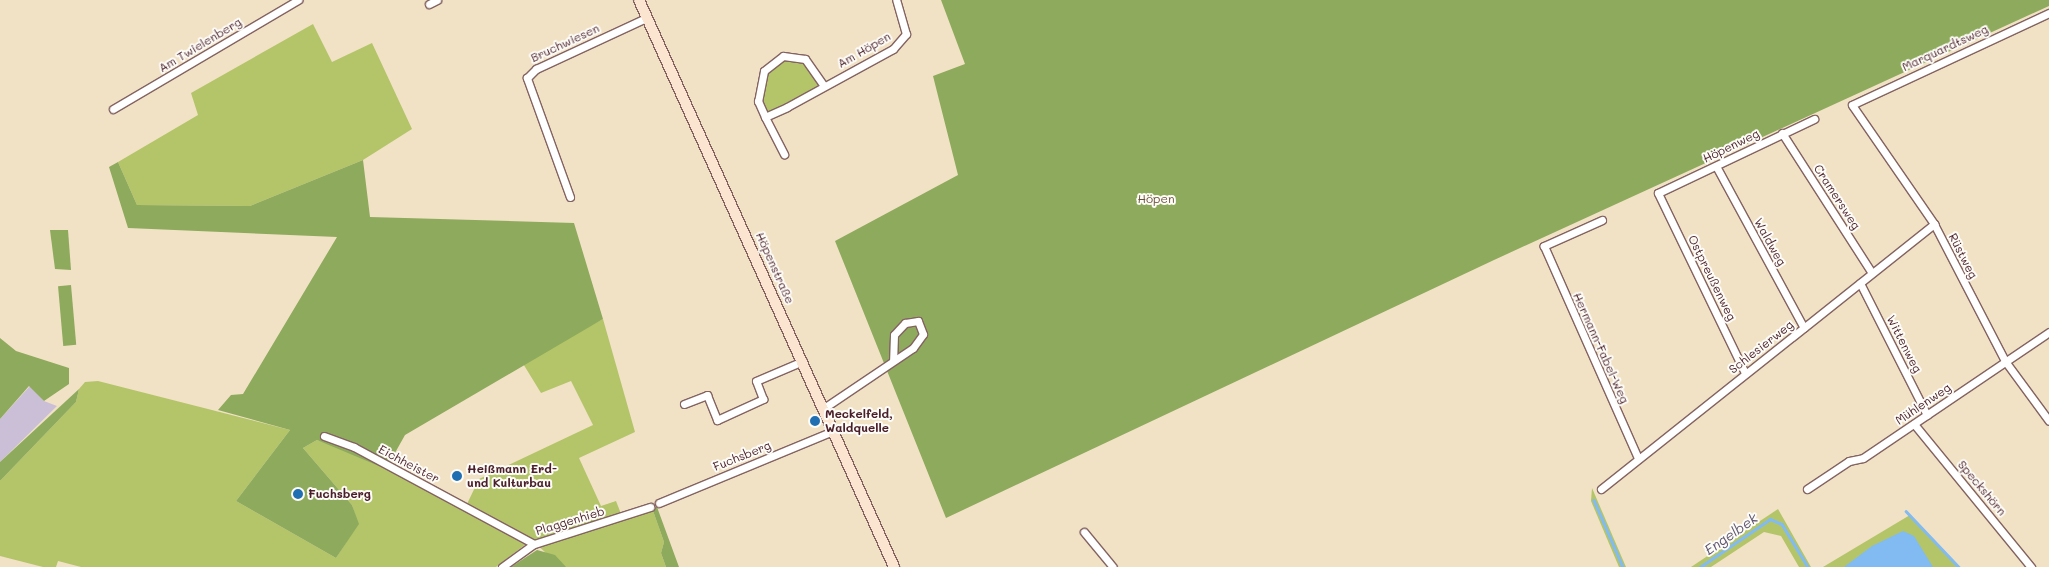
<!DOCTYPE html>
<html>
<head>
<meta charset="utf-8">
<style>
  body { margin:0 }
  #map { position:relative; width:2049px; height:567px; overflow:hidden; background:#f1e2c6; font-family:Mali,sans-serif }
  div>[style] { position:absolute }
  .industrial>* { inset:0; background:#cabfd7 }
  .green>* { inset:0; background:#b3c568 }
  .forest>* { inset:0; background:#8eaa5c; transform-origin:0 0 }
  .water>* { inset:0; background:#82baf2 }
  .stream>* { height:2.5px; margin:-1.25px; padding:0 1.25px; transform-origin:1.25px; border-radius:1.25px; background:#82baf2 }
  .roads { filter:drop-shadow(1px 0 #846361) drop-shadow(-1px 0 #846361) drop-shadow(0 1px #846361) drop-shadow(0 -1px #846361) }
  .minor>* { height:7px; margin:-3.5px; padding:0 3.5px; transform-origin:3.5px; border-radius:3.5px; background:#fff }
  .secondary>* { height:10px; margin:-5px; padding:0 5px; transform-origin:5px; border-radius:5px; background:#fce5d0 }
  .dots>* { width:14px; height:14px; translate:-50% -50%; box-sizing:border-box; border:2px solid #fdfcf7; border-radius:50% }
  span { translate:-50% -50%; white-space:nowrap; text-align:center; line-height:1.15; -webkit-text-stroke:4px #fdfcf7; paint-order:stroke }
  .street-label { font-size:12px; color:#4a1f2b }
  .park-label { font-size:12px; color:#6a513d }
  .poi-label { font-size:12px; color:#4a1f2b; font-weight:700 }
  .left { translate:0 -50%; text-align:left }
  .water-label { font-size:14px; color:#5e5571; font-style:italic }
</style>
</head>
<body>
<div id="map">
  <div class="industrial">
    <i style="clip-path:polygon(30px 386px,44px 401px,57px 406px,0 462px,0 419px)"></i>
  </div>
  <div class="green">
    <i style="clip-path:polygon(313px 24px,332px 62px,372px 43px,412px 129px,363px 160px,250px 206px,137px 205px,118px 162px,198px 115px,191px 93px)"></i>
    <i style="clip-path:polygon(780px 57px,805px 60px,824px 86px,765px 117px,759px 101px,764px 72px)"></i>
    <i style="clip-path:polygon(603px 319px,635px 432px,579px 458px,601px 506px,616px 501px,623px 519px,652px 508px,664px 542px,661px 553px,666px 567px,561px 567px,533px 541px,467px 504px,479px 479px,593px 425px,571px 381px,541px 393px,522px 362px)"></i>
    <i style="clip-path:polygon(98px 381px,290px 430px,236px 501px,336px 558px,358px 524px,352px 505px,303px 448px,317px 440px,356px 452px,526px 544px,496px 567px,81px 567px,58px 561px,56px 567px,43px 567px,0 556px,0 481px,76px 402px,79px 389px,85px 382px)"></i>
    <i style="clip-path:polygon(1592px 488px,1626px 567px,1619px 567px,1591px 501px)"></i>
    <i style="clip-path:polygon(1778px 509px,1811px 567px,1799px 567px,1781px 536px,1764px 532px,1711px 567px,1691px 567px)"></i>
    <i style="clip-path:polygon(1910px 515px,1959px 567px,1823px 567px)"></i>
  </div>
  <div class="forest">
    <i style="clip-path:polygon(941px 0,2049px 0,2049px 6px,1494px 260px,946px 518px,835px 241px,958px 175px,933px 76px,965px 64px)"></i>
    <i style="clip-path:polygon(363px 160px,370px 217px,574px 223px,603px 319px,405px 435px,386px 469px,317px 440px,303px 448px,352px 505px,359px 524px,336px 558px,236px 501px,290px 430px,218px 410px,231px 395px,243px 394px,337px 237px,128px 228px,109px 167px,118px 162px,137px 205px,250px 206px)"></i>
    <i style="clip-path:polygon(50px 230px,68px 230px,71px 270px,55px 269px)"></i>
    <i style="left:71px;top:285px;width:60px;height:13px;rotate:85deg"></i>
    <i style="clip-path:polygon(0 338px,16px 351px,69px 368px,69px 384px,44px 401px,29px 386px,0 419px)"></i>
    <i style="clip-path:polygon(79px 389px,76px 402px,0 481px,0 462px)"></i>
    <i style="clip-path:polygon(657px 507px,679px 567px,666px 567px,661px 553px,664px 542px,652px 508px)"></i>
    <i style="clip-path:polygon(537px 550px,555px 555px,566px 567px,511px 567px)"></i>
  </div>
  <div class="water">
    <i style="clip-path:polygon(1903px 531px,1914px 536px,1933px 567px,1844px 567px,1872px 546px)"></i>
  </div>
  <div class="stream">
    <i style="left:1594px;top:500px;width:73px;rotate:66.6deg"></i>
    <i style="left:1906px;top:511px;width:77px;rotate:46.6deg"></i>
    <i style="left:1700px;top:567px;width:85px;rotate:-34.4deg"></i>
    <i style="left:1770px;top:519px;width:13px;rotate:23deg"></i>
    <i style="left:1782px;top:524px;width:50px;rotate:58.8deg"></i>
  </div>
  <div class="roads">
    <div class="minor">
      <i style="left:429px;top:4px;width:9px;rotate:-27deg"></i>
      <i style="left:2049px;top:13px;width:217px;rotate:155deg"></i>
      <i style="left:1852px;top:105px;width:145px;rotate:55.4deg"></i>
      <i style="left:1934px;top:224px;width:154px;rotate:62.6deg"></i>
      <i style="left:2005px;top:361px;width:74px;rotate:53.7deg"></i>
      <i style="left:824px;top:86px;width:33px;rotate:-125deg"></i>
      <i style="left:805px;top:59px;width:22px;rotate:-172deg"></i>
      <i style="left:783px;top:56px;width:24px;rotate:142deg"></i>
      <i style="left:764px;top:71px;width:31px;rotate:101deg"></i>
      <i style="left:758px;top:101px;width:17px;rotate:66deg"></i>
      <i style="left:765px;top:117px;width:24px;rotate:-24deg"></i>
      <i style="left:787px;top:107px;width:121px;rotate:-28.7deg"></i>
      <i style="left:893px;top:49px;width:20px;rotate:-49deg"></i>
      <i style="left:906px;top:34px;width:35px;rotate:-106deg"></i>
      <i style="left:113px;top:109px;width:215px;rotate:-30.5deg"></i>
      <i style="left:765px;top:117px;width:42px;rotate:62.8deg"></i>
      <i style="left:1782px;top:133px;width:166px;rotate:57.3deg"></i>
      <i style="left:1716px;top:166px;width:184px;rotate:61.5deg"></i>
      <i style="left:570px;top:197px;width:127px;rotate:-109.9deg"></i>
      <i style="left:527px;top:78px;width:13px;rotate:-45deg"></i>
      <i style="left:536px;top:69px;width:123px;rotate:-24.9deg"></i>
      <i style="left:1602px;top:220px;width:64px;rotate:155.9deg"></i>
      <i style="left:1544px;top:246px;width:232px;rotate:66.1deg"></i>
      <i style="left:1860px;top:283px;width:148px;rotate:63.1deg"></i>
      <i style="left:1745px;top:373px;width:200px;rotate:-115.8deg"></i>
      <i style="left:1658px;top:193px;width:173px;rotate:-25.4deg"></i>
      <i style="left:684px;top:404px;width:25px;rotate:-21deg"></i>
      <i style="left:707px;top:395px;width:27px;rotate:68deg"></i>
      <i style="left:717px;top:420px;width:51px;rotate:-24.5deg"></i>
      <i style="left:763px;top:399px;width:19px;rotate:-111deg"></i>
      <i style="left:756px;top:381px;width:51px;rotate:-23.1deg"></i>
      <i style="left:824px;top:408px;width:107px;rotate:-34deg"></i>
      <i style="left:913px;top:348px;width:17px;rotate:-54deg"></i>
      <i style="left:923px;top:334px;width:14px;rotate:-111deg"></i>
      <i style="left:918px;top:321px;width:13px;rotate:171deg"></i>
      <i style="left:905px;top:323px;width:16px;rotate:133deg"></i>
      <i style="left:894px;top:335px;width:25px;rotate:92deg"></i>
      <i style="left:1914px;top:424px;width:185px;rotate:50.7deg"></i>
      <i style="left:324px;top:436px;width:32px;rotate:20deg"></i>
      <i style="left:354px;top:447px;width:204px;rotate:28.3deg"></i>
      <i style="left:1601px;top:489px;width:426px;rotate:-38.5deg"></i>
      <i style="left:1807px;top:489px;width:50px;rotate:-33.7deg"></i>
      <i style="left:1849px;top:461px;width:14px;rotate:-12deg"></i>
      <i style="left:1863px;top:458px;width:225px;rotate:-34.1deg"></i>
      <i style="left:659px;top:503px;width:188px;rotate:-22.5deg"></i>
      <i style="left:1084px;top:532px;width:45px;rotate:50.4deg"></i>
      <i style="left:502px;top:567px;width:39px;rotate:-36deg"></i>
      <i style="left:534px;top:544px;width:122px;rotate:-17.7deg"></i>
    </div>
    <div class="secondary">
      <i style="left:639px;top:0;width:622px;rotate:65.78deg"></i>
    </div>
  </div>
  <div class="dots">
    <i style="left:815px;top:421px;background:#1f6fb2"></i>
    <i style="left:457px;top:476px;background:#1f6fb2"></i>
    <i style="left:298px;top:494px;background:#1f6fb2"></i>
  </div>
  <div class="street-label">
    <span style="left:565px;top:43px;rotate:-25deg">Bruchwiesen</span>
    <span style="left:200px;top:45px;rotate:-31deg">Am Twielenberg</span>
    <span style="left:1945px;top:48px;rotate:-25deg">Marquardtsweg</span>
    <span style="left:864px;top:50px;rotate:-30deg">Am Höpen</span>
    <span style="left:1731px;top:146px;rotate:-26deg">Höpenweg</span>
    <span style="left:1837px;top:197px;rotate:57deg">Cramersweg</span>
    <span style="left:1770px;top:242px;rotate:61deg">Waldweg</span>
    <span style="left:1963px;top:256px;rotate:63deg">Rüstweg</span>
    <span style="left:775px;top:268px;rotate:66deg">Höpenstraße</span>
    <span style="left:1712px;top:278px;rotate:64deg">Ostpreußenweg</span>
    <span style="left:1904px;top:344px;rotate:63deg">Wittenweg</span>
    <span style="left:1761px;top:347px;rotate:-38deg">Schlesierweg</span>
    <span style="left:1601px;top:348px;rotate:66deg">Hermann-Fabel-Weg</span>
    <span style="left:1923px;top:404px;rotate:-34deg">Mühlenweg</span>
    <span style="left:742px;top:456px;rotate:-22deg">Fuchsberg</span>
    <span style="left:409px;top:464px;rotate:28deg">Eichheister</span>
    <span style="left:1982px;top:488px;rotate:50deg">Speckshörn</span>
    <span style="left:570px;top:521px;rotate:-17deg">Plaggenhieb</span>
  </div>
  <div class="park-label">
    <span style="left:1156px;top:199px">Höpen</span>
  </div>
  <div class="poi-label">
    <span class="left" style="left:825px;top:421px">Meckelfeld,<br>Waldquelle</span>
    <span class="left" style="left:467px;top:476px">Heißmann Erd-<br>und Kulturbau</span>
    <span class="left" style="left:308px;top:494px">Fuchsberg</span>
  </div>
  <div class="water-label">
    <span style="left:1731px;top:534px;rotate:-35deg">Engelbek</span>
  </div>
</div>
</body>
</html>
